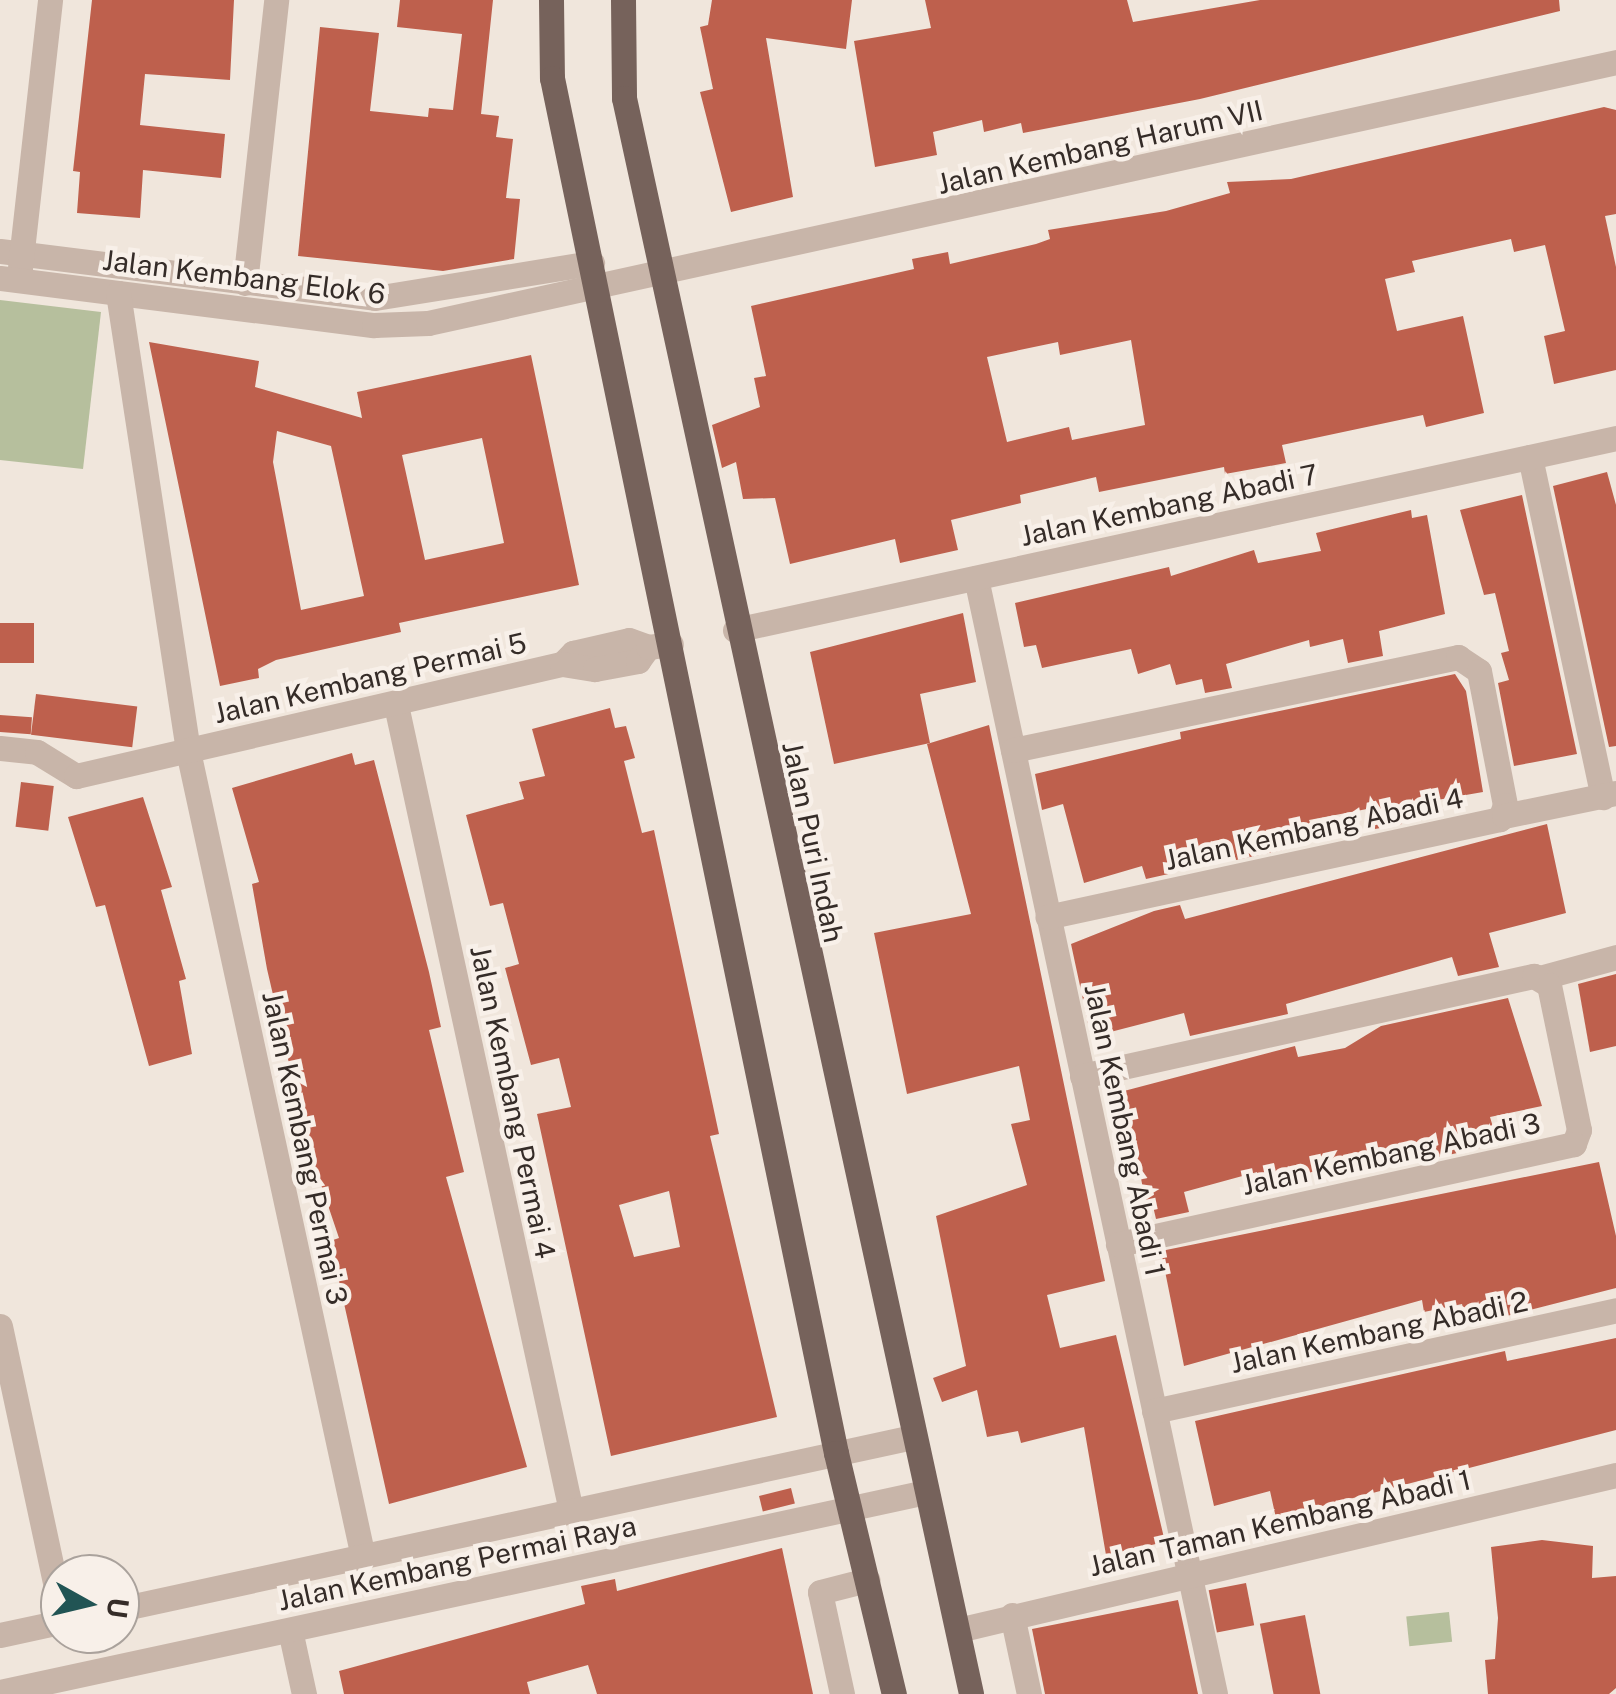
<!DOCTYPE html>
<html>
<head>
<meta charset="utf-8">
<style>
  body { margin:0 }
  #map { position:relative; width:1616px; height:1694px; overflow:hidden; background:#f0e6dc; font-family:"Public Sans",sans-serif }
  div>[style] { position:absolute }
  .green>* { inset:0; background:#b6bf9d; transform-origin:0 0 }
  .building>* { inset:0; background:#be604d; transform-origin:0 0 }
  .minor>* { height:25px; margin:-12.5px; padding:0 12.5px; transform-origin:12.5px; border-radius:12.5px; background:#c8b5a9 }
  .major>* { height:25px; margin:-12.5px; padding:0 12.5px; transform-origin:12.5px; border-radius:12.5px; background:#76625b }
  span { translate:-50% -50%; white-space:nowrap; text-align:center; line-height:1.15; -webkit-text-stroke:9px #f8f0e9; paint-order:stroke }
  .street-label { font-size:28px; color:#352c28 }
  .north { position:absolute; left:40px; top:1554px; width:100px; height:100px; box-sizing:border-box; background:#f8f0e9; border:2px solid #aaa29c; border-radius:50%; rotate:98deg; font-size:28px; font-weight:700; line-height:40px; text-align:center; color:#352c28 }
  .north::after { content:''; display:block; margin:auto; width:35px; height:45px; background:#215454; clip-path:polygon(50% 0,100% 100%,50% 72%,0 100%) }
</style>
</head>
<body>
<div id="map">
  <div class="green">
    <i style="clip-path:polygon(0 300px,101px 312px,83px 469px,0 460px)"></i>
    <i style="left:1449px;top:1612px;width:30px;height:43px;rotate:84deg"></i>
  </div>
  <div class="building">
    <i style="clip-path:polygon(92px 0,234px 0,230px 80px,145px 74px,140px 125px,225px 134px,221px 178px,143px 170px,140px 218px,77px 213px,80px 172px,73px 171px)"></i>
    <i style="clip-path:polygon(400px 0,493px 0,481px 114px,499px 116px,496px 137px,513px 139px,506px 198px,520px 199px,514px 259px,443px 271px,298px 256px,320px 27px,379px 33px,370px 111px,428px 117px,429px 108px,453px 110px,462px 34px,397px 27px)"></i>
    <i style="clip-path:polygon(712px 0,852px 0,846px 49px,766px 38px,793px 197px,731px 212px,700px 92px,713px 89px,700px 27px,708px 25px)"></i>
    <i style="clip-path:polygon(925px 0,1127px 0,1133px 22px,1260px 0,1559px 0,1560px 11px,1200px 99px,1023px 133px,1021px 123px,984px 132px,982px 120px,933px 132px,937px 155px,875px 167px,854px 41px,931px 28px)"></i>
    <i style="clip-path:polygon(evenodd,1604px 107px,1616px 110px,1616px 214px,1605px 216px,1616px 267px,1616px 370px,1554px 384px,1544px 336px,1565px 331px,1545px 245px,1514px 252px,1511px 239px,1412px 261px,1415px 272px,1385px 279px,1397px 331px,1463px 316px,1484px 413px,1426px 427px,1423px 415px,1282px 445px,1286px 463px,1225px 474px,1224px 467px,1099px 492px,1096px 477px,1020px 495px,1021px 503px,951px 520px,958px 550px,900px 563px,895px 539px,790px 564px,775px 498px,743px 499px,736px 462px,722px 468px,712px 425px,760px 407px,754px 378px,766px 376px,751px 306px,914px 269px,912px 259px,948px 252px,950px 264px,1036px 244px,1050px 239px,1048px 230px,1166px 211px,1230px 193px,1227px 182px,1291px 179px,1604px 107px,1131px 340px,1145px 425px,1072px 440px,1069px 427px,1007px 442px,987px 357px,1058px 342px,1060px 355px,1131px 340px)"></i>
    <i style="clip-path:polygon(evenodd,149px 342px,259px 361px,255px 387px,362px 418px,357px 392px,531px 355px,579px 585px,399px 623px,401px 632px,276px 660px,258px 669px,259px 678px,220px 686px,149px 342px,277px 431px,331px 446px,364px 596px,301px 610px,273px 462px,277px 431px,149px 342px,482px 438px,504px 543px,425px 560px,402px 455px,482px 438px)"></i>
    <i style="clip-path:polygon(1607px 472px,1616px 505px,1616px 746px,1609px 747px,1553px 486px)"></i>
    <i style="clip-path:polygon(1522px 495px,1577px 754px,1514px 766px,1498px 683px,1509px 680px,1501px 653px,1509px 651px,1495px 593px,1484px 595px,1460px 510px)"></i>
    <i style="clip-path:polygon(1411px 510px,1412px 518px,1427px 515px,1445px 614px,1379px 631px,1383px 656px,1348px 663px,1343px 639px,1310px 647px,1309px 640px,1226px 664px,1232px 688px,1205px 693px,1202px 679px,1176px 685px,1170px 664px,1138px 674px,1131px 649px,1042px 668px,1036px 645px,1024px 647px,1015px 603px,1169px 567px,1171px 576px,1254px 550px,1258px 563px,1321px 551px,1316px 533px)"></i>
    <i style="clip-path:polygon(963px 613px,976px 682px,920px 694px,930px 743px,834px 764px,810px 652px)"></i>
    <i style="left:0;top:623px;width:34px;height:40px"></i>
    <i style="clip-path:polygon(1455px 674px,1466px 691px,1483px 792px,1397px 807px,1402px 824px,1375px 829px,1367px 809px,1309px 820px,1316px 839px,1296px 847px,1236px 860px,1231px 843px,1170px 861px,1173px 873px,1146px 879px,1142px 866px,1084px 883px,1063px 804px,1042px 810px,1035px 774px,1181px 739px,1180px 732px)"></i>
    <i style="left:36px;top:694px;width:102px;height:41px;rotate:7deg"></i>
    <i style="clip-path:polygon(evenodd,610px 708px,615px 728px,626px 726px,635px 758px,624px 761px,642px 833px,654px 830px,719px 1134px,710px 1136px,777px 1417px,611px 1456px,537px 1114px,571px 1107px,559px 1058px,531px 1065px,505px 968px,519px 964px,503px 903px,490px 906px,466px 815px,524px 799px,519px 782px,545px 776px,532px 729px,610px 708px,669px 1191px,680px 1247px,634px 1257px,619px 1205px,669px 1191px)"></i>
    <i style="left:0;top:715px;width:32px;height:17px;rotate:4deg"></i>
    <i style="clip-path:polygon(989px 725px,1105px 1281px,1047px 1295px,1060px 1348px,1116px 1335px,1165px 1542px,1106px 1555px,1084px 1427px,1021px 1443px,1018px 1431px,987px 1437px,977px 1390px,942px 1402px,933px 1378px,966px 1366px,936px 1216px,1027px 1185px,1011px 1124px,1030px 1120px,1019px 1066px,907px 1094px,874px 933px,971px 914px,927px 744px)"></i>
    <i style="clip-path:polygon(352px 753px,355px 765px,374px 760px,429px 972px,441px 1027px,429px 1030px,464px 1172px,446px 1177px,527px 1467px,389px 1504px,330px 1241px,339px 1238px,309px 1149px,267px 969px,252px 884px,259px 882px,232px 788px)"></i>
    <i style="left:21px;top:782px;width:33px;height:45px;rotate:7deg"></i>
    <i style="clip-path:polygon(143px 797px,172px 887px,161px 890px,186px 979px,179px 981px,192px 1054px,149px 1066px,105px 905px,96px 907px,68px 817px)"></i>
    <i style="clip-path:polygon(1547px 824px,1566px 913px,1489px 933px,1499px 967px,1458px 976px,1452px 957px,1286px 1004px,1288px 1014px,1190px 1036px,1184px 1013px,1091px 1037px,1071px 944px,1154px 911px,1180px 905px,1185px 919px)"></i>
    <i style="clip-path:polygon(1616px 974px,1616px 1046px,1590px 1052px,1578px 984px)"></i>
    <i style="clip-path:polygon(1508px 998px,1542px 1106px,1490px 1117px,1498px 1144px,1412px 1163px,1400px 1144px,1261px 1188px,1257px 1172px,1184px 1192px,1189px 1212px,1156px 1219px,1152px 1202px,1146px 1204px,1124px 1091px,1295px 1046px,1298px 1057px,1345px 1048px,1381px 1026px)"></i>
    <i style="clip-path:polygon(1599px 1162px,1616px 1236px,1616px 1288px,1468px 1326px,1462px 1304px,1424px 1312px,1422px 1300px,1184px 1366px,1161px 1251px)"></i>
    <i style="clip-path:polygon(1616px 1338px,1616px 1430px,1276px 1518px,1270px 1491px,1214px 1506px,1195px 1421px,1505px 1351px,1507px 1361px)"></i>
    <i style="left:791px;top:1488px;width:16px;height:33px;rotate:76deg"></i>
    <i style="clip-path:polygon(1542px 1540px,1593px 1546px,1592px 1578px,1616px 1576px,1616px 1688px,1609px 1694px,1488px 1694px,1485px 1660px,1495px 1659px,1498px 1618px,1491px 1547px)"></i>
    <i style="clip-path:polygon(782px 1548px,813px 1694px,597px 1694px,588px 1665px,527px 1682px,530px 1694px,344px 1694px,339px 1671px,585px 1604px,581px 1586px,615px 1579px,617px 1591px)"></i>
    <i style="left:1246px;top:1583px;width:43px;height:38px;rotate:79deg"></i>
    <i style="clip-path:polygon(1178px 1600px,1198px 1694px,1045px 1694px,1032px 1629px)"></i>
    <i style="left:1305px;top:1615px;width:81px;height:46px;rotate:79deg"></i>
  </div>
  <div class="minor">
    <i style="left:0;top:251px;width:378px;rotate:7.1deg"></i>
    <i style="left:375px;top:298px;width:220px;rotate:-9.2deg"></i>
    <i style="left:20px;top:268px;width:270px;rotate:-83.6deg"></i>
    <i style="left:0;top:278px;width:377px;rotate:7.2deg"></i>
    <i style="left:374px;top:325px;width:54px;rotate:-2.1deg"></i>
    <i style="left:428px;top:323px;width:1216px;rotate:-12.39deg"></i>
    <i style="left:245px;top:283px;width:285px;rotate:-83.7deg"></i>
    <i style="left:118px;top:293px;width:463px;rotate:81.3deg"></i>
    <i style="left:188px;top:751px;width:825px;rotate:77.75deg"></i>
    <i style="left:1530px;top:457px;width:348px;rotate:77.9deg"></i>
    <i style="left:976px;top:578px;width:1141px;rotate:77.91deg"></i>
    <i style="left:735px;top:630px;width:902px;rotate:-12.29deg"></i>
    <i style="left:562px;top:664px;width:16px;rotate:-45deg"></i>
    <i style="left:573px;top:653px;width:57px;rotate:-13.1deg"></i>
    <i style="left:629px;top:640px;width:20px;rotate:20deg"></i>
    <i style="left:396px;top:705px;width:825px;rotate:77.75deg"></i>
    <i style="left:0;top:748px;width:37px;rotate:6deg"></i>
    <i style="left:37px;top:752px;width:46px;rotate:31.6deg"></i>
    <i style="left:76px;top:776px;width:499px;rotate:-13deg"></i>
    <i style="left:562px;top:664px;width:33px;rotate:9deg"></i>
    <i style="left:595px;top:669px;width:44px;rotate:-10.5deg"></i>
    <i style="left:638px;top:661px;width:17px;rotate:-54deg"></i>
    <i style="left:648px;top:647px;width:23px;rotate:-7deg"></i>
    <i style="left:1013px;top:750px;width:455px;rotate:-11.8deg"></i>
    <i style="left:1458px;top:657px;width:25px;rotate:34deg"></i>
    <i style="left:1479px;top:671px;width:136px;rotate:79deg"></i>
    <i style="left:1505px;top:805px;width:15px;rotate:110deg"></i>
    <i style="left:1500px;top:819px;width:463px;rotate:167.8deg"></i>
    <i style="left:1504px;top:816px;width:114px;rotate:-11.6deg"></i>
    <i style="left:1543px;top:977px;width:76px;rotate:-15.3deg"></i>
    <i style="left:1082px;top:1076px;width:463px;rotate:-12.5deg"></i>
    <i style="left:1534px;top:976px;width:17px;rotate:31deg"></i>
    <i style="left:1549px;top:985px;width:148px;rotate:78.3deg"></i>
    <i style="left:1579px;top:1130px;width:15px;rotate:110deg"></i>
    <i style="left:1574px;top:1144px;width:467px;rotate:167.6deg"></i>
    <i style="left:0;top:1326px;width:285px;rotate:77.9deg"></i>
    <i style="left:1154px;top:1411px;width:473px;rotate:-12.3deg"></i>
    <i style="left:120px;top:1609px;width:811px;rotate:-12.24deg"></i>
    <i style="left:1012px;top:1615px;width:81px;rotate:77.9deg"></i>
    <i style="left:290px;top:1630px;width:66px;rotate:77.7deg"></i>
    <i style="left:958px;top:1630px;width:676px;rotate:-13.26deg"></i>
    <i style="left:0;top:1635px;width:61px;rotate:-12.2deg"></i>
    <i style="left:0;top:1692px;width:947px;rotate:-12.19deg"></i>
    <i style="left:842px;top:1694px;width:104px;rotate:-102.2deg"></i>
    <i style="left:820px;top:1592px;width:49px;rotate:-14.3deg"></i>
  </div>
  <div class="major">
    <i style="left:551px;top:0;width:78px;rotate:89.3deg"></i>
    <i style="left:552px;top:78px;width:1404px;rotate:78.33deg"></i>
    <i style="left:836px;top:1453px;width:248px;rotate:76.5deg"></i>
    <i style="left:623px;top:0;width:98px;rotate:89.4deg"></i>
    <i style="left:624px;top:98px;width:1633px;rotate:77.73deg"></i>
  </div>
  <div class="street-label">
    <span style="left:1100px;top:147px;rotate:-13deg">Jalan Kembang Harum VII</span>
    <span style="left:244px;top:277px;rotate:7deg">Jalan Kembang Elok 6</span>
    <span style="left:1169px;top:505px;rotate:-12deg">Jalan Kembang Abadi 7</span>
    <span style="left:370px;top:678px;rotate:-13deg">Jalan Kembang Permai 5</span>
    <span style="left:1314px;top:829px;rotate:-12deg">Jalan Kembang Abadi 4</span>
    <span style="left:813px;top:842px;rotate:78deg">Jalan Puri Indah</span>
    <span style="left:513px;top:1102px;rotate:78deg">Jalan Kembang Permai 4</span>
    <span style="left:1125px;top:1130px;rotate:78deg">Jalan Kembang Abadi 1</span>
    <span style="left:305px;top:1148px;rotate:78deg">Jalan Kembang Permai 3</span>
    <span style="left:1391px;top:1154px;rotate:-12deg">Jalan Kembang Abadi 3</span>
    <span style="left:1379px;top:1332px;rotate:-12deg">Jalan Kembang Abadi 2</span>
    <span style="left:1280px;top:1523px;rotate:-13deg">Jalan Taman Kembang Abadi 1</span>
    <span style="left:457px;top:1563px;rotate:-12deg">Jalan Kembang Permai Raya</span>
  </div>
  <div class="north">U</div>
</div>
</body>
</html>
